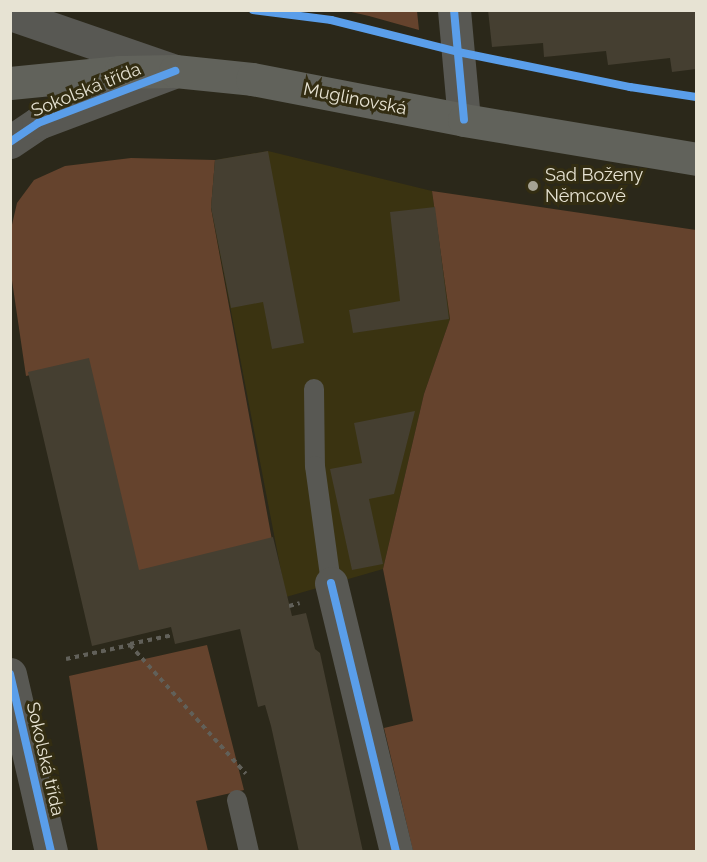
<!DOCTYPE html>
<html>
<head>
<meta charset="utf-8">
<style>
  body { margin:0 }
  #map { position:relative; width:707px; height:862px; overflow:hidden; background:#2b281a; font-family:Raleway,sans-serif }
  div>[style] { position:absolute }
  .built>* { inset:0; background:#3a3311 }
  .green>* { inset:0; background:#65432d }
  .building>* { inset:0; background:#453f31 }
  .path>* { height:4px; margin-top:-2px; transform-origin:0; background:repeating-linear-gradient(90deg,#616059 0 4.5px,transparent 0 9px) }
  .service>* { height:20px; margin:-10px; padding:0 10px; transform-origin:10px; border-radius:10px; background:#585853 }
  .minor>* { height:33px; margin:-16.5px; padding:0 16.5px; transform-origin:16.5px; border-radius:16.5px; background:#585853 }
  .tertiary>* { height:33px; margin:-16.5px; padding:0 16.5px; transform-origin:16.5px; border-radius:16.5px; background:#585853 }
  .secondary>* { height:33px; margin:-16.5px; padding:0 16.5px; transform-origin:16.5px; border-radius:16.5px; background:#61625b }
  .cycleway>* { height:8px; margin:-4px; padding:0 4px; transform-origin:4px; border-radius:4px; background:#5a9eea }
  .dots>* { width:16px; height:16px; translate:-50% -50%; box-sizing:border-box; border:3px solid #332d12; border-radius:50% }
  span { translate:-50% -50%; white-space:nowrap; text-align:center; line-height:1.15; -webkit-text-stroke:6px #332d12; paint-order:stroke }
  .street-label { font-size:18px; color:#e7e3d3 }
  .poi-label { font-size:18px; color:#e7e3d3 }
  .left { translate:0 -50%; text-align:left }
  .frame { position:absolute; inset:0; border:12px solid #e7e3d3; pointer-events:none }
</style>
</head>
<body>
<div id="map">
  <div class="built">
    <i style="clip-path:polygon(268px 151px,432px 191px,450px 319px,424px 394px,383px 569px,286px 597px,211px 207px,215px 160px)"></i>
  </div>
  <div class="green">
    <i style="clip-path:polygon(347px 11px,417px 11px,419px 30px,369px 16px)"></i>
    <i style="clip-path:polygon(131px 158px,215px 160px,211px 208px,272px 540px,137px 571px,86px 362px,26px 376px,10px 267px,11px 229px,17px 203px,34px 180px,65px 166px)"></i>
    <i style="clip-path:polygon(432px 191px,696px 230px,696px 851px,413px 851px,384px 728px,413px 721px,383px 569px,424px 394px,450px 319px)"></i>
    <i style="clip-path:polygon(207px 645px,244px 790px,196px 801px,208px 851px,98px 851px,69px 676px)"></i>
  </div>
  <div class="building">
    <i style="clip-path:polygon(488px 10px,696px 10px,696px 69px,672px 72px,670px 58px,608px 65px,606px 51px,544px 57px,543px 43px,492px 47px)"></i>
    <i style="clip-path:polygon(268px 151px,304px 343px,272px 349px,263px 302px,231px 308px,211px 207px,215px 160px)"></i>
    <i style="clip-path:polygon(435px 207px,449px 319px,353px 333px,349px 310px,400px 301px,390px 212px)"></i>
    <i style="clip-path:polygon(89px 358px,139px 570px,273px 537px,292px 616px,306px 613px,315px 649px,320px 653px,363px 852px,299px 852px,271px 726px,265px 705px,258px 707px,240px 629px,175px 644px,171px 627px,92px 646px,28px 372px)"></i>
    <i style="clip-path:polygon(415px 411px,394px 494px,369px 499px,383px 564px,352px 570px,330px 469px,362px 463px,354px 423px)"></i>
  </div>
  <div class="path">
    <i style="left:289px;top:606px;width:11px;rotate:-15deg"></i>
    <i style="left:130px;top:644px;width:44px;rotate:-11.8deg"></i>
    <i style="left:66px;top:659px;width:66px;rotate:-12.3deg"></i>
    <i style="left:130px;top:645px;width:173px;rotate:48deg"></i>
  </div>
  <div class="service">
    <i style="left:314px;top:389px;width:77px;rotate:89.3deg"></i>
    <i style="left:315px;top:466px;width:118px;rotate:82.2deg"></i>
    <i style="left:237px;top:800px;width:53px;rotate:77deg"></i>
  </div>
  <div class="minor">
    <i style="left:454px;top:10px;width:110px;rotate:84.8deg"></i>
    <i style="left:10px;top:142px;width:34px;rotate:-34deg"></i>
    <i style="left:38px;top:123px;width:142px;rotate:-20.6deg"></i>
    <i style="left:331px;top:583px;width:277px;rotate:76.4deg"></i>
    <i style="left:10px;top:674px;width:183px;rotate:77deg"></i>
  </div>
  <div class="tertiary">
    <i style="left:10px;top:14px;width:172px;rotate:19deg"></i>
  </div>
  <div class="secondary">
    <i style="left:10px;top:83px;width:111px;rotate:-5.7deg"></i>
    <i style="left:120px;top:72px;width:55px;rotate:-1deg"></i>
    <i style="left:175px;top:71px;width:77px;rotate:5.9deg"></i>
    <i style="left:252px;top:79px;width:216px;rotate:10.9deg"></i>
    <i style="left:464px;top:120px;width:235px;rotate:9.5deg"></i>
  </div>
  <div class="cycleway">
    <i style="left:253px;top:10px;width:79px;rotate:7.3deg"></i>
    <i style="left:331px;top:20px;width:131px;rotate:14.1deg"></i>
    <i style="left:458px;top:52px;width:176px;rotate:11.5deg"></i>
    <i style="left:630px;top:87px;width:67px;rotate:8.6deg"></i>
    <i style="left:454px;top:10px;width:110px;rotate:84.8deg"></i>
    <i style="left:10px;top:142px;width:34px;rotate:-34deg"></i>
    <i style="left:38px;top:123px;width:147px;rotate:-20.8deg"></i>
    <i style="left:331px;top:583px;width:277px;rotate:76.4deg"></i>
    <i style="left:10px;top:674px;width:183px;rotate:77deg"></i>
  </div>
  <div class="dots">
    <i style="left:533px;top:186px;background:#a5a292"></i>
  </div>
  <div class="street-label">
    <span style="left:86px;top:90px;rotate:-22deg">Sokolská třída</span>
    <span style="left:355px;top:99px;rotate:11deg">Muglinovská</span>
    <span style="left:45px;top:759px;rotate:77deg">Sokolská třída</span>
  </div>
  <div class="poi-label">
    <span class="left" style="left:545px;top:186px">Sad Boženy<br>Němcové</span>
  </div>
  <div class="frame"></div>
</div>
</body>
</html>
